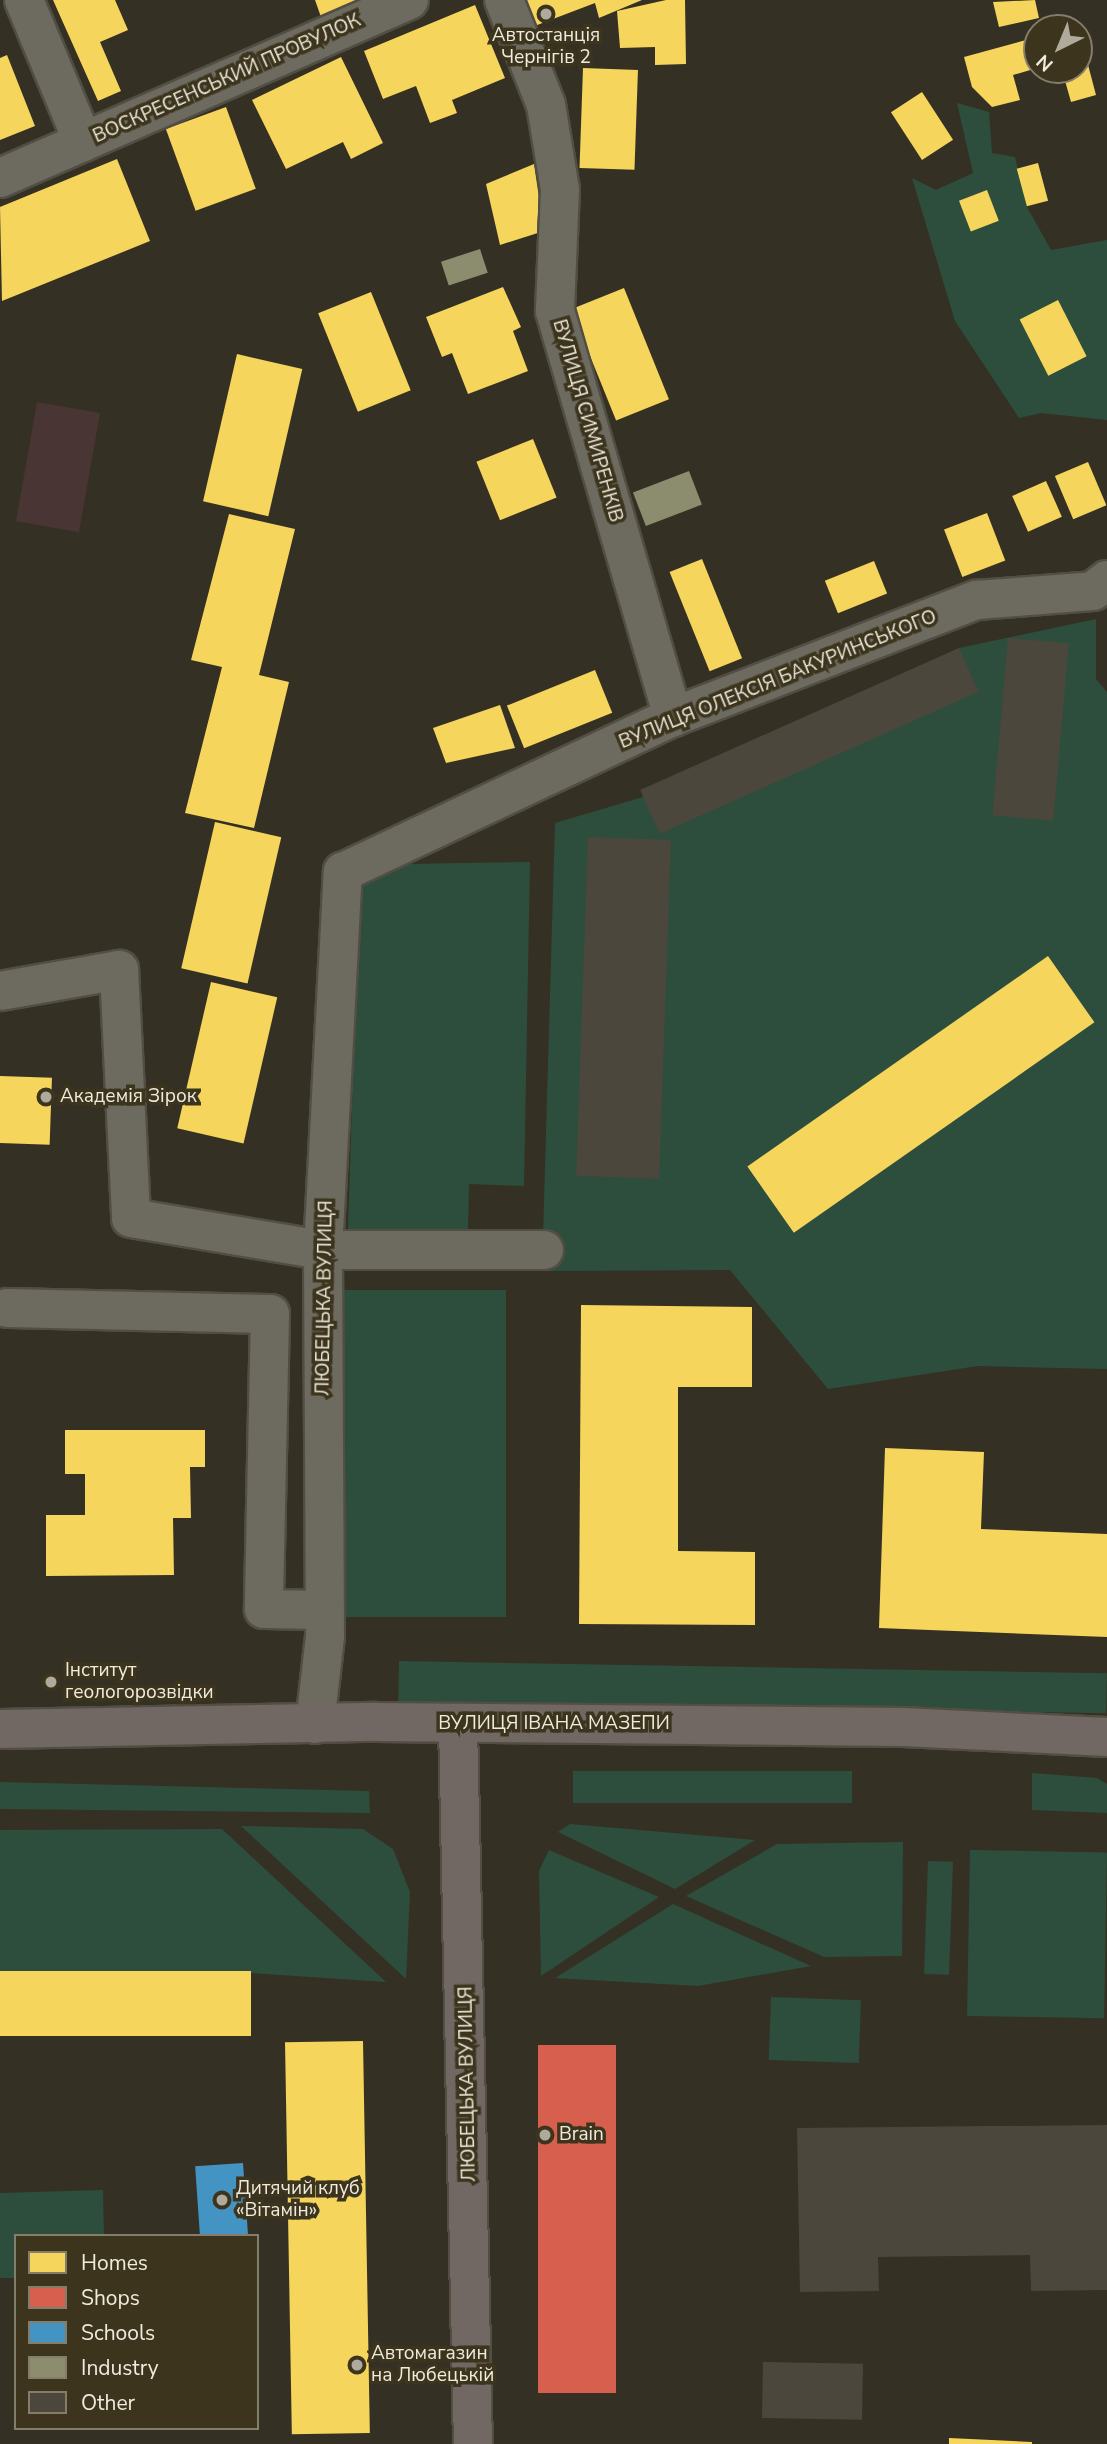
<!DOCTYPE html>
<html>
<head>
<meta charset="utf-8">
<style>
  body { margin:0 }
  #map { position:relative; width:1107px; height:2444px; overflow:hidden; background:#353024; font-family:"Nunito Sans",sans-serif }
  div>[style] { position:absolute }
  .industrial>* { inset:0; background:#483534; transform-origin:0 0 }
  .green>* { inset:0; background:#2d4e3d; transform-origin:0 0 }
  .homes>* { inset:0; background:#f6d55c; transform-origin:0 0 }
  .shops>* { inset:0; background:#d6604d; transform-origin:0 0 }
  .schools>* { inset:0; background:#4393c3; transform-origin:0 0 }
  .industry>* { inset:0; background:#8c8c6e; transform-origin:0 0 }
  .building>* { inset:0; background:#4c473d; transform-origin:0 0 }
  .roads { filter:drop-shadow(2px 0 #524e43) drop-shadow(-2px 0 #524e43) drop-shadow(0 2px #524e43) drop-shadow(0 -2px #524e43) }
  .minor>* { height:38px; margin:-19px; padding:0 19px; transform-origin:19px; border-radius:19px; background:#6d6a60 }
  .major>* { height:38px; margin:-19px; padding:0 19px; transform-origin:19px; border-radius:19px; background:#716763 }
  .dots>* { width:19px; height:19px; translate:-50% -50%; box-sizing:border-box; border:4px solid #3c341d; border-radius:50% }
  span { translate:-50% -50%; white-space:nowrap; text-align:center; line-height:1.15; -webkit-text-stroke:7px #3c341d; paint-order:stroke }
  .poi-label { font-size:19px; color:#efebdd }
  .left { translate:0 -50%; text-align:left }
  .street-label { font-size:19px; color:#efebdd }
  .legend { position:absolute; left:14px; top:2234px; width:245px; height:196px; box-sizing:border-box; background:#3c341d; border:2px solid #847d6a; margin:0; padding:9px 12px; list-style:none; font-size:21px; color:#efebdd }
  .legend li { display:flex; align-items:center; gap:14px; height:35px }
  .legend b { width:35px; border:2px solid #847d6a }
  .north { position:absolute; left:1023px; top:14px; width:70px; height:70px; box-sizing:border-box; background:#3c341d; border:2px solid #847d6a; border-radius:50%; rotate:223deg; font-size:19px; font-weight:700; line-height:28px; text-align:center; color:#efebdd }
  .north::after { content:''; display:block; margin:auto; width:24px; height:32px; background:#aeaa9c; clip-path:polygon(50% 0,100% 100%,50% 72%,0 100%) }
</style>
</head>
<body>
<div id="map">
  <div class="industrial">
    <i style="left:37px;top:402px;width:64px;height:121px;rotate:10deg"></i>
  </div>
  <div class="green">
    <i style="clip-path:polygon(957px 103px,989px 112px,992px 153px,1015px 157px,1027px 207px,1051px 250px,1107px 240px,1107px 420px,1041px 413px,1019px 418px,955px 321px,912px 178px,936px 190px,973px 173px)"></i>
    <i style="clip-path:polygon(1096px 619px,1096px 679px,1107px 692px,1107px 1369px,978px 1366px,828px 1389px,730px 1270px,542px 1271px,555px 823px,643px 797px,959px 648px)"></i>
    <i style="clip-path:polygon(530px 862px,524px 1186px,469px 1184px,468px 1231px,348px 1229px,359px 884px,406px 864px)"></i>
    <i style="left:343px;top:1290px;width:163px;height:327px"></i>
    <i style="left:399px;top:1661px;width:708px;height:40px;rotate:1deg"></i>
    <i style="left:573px;top:1771px;width:279px;height:32px"></i>
    <i style="clip-path:polygon(1032px 1773px,1097px 1778px,1107px 1784px,1107px 1813px,1032px 1810px)"></i>
    <i style="clip-path:polygon(0 1782px,369px 1791px,370px 1813px,0 1809px)"></i>
    <i style="clip-path:polygon(570px 1824px,755px 1840px,675px 1889px,558px 1832px)"></i>
    <i style="clip-path:polygon(241px 1826px,363px 1829px,393px 1849px,410px 1892px,406px 1979px)"></i>
    <i style="clip-path:polygon(222px 1829px,386px 1982px,251px 1973px,0 1971px,0 1830px)"></i>
    <i style="clip-path:polygon(903px 1842px,902px 1956px,824px 1957px,686px 1896px,777px 1844px)"></i>
    <i style="clip-path:polygon(549px 1850px,659px 1897px,541px 1976px,539px 1871px)"></i>
    <i style="left:970px;top:1850px;width:137px;height:166px;rotate:1deg"></i>
    <i style="left:928px;top:1861px;width:25px;height:113px;rotate:2deg"></i>
    <i style="clip-path:polygon(673px 1904px,811px 1966px,698px 1986px,555px 1978px)"></i>
    <i style="left:771px;top:1997px;width:90px;height:63px;rotate:2deg"></i>
    <i style="clip-path:polygon(103px 2190px,104px 2236px,16px 2236px,16px 2278px,0 2278px,0 2193px)"></i>
  </div>
  <div class="homes">
    <i style="clip-path:polygon(53px 0,115px 0,128px 30px,100px 42px,121px 91px,98px 101px)"></i>
    <i style="clip-path:polygon(315px 0,361px 0,321px 17px)"></i>
    <i style="clip-path:polygon(522px 0,642px 0,599px 18px,595px 3px,532px 27px)"></i>
    <i style="clip-path:polygon(666px 0,685px 0,686px 64px,655px 65px,655px 47px,620px 48px,617px 11px)"></i>
    <i style="clip-path:polygon(1035px 0,1039px 18px,999px 27px,993px 2px)"></i>
    <i style="clip-path:polygon(475px 5px,505px 78px,452px 100px,457px 113px,430px 123px,416px 86px,383px 99px,364px 51px)"></i>
    <i style="clip-path:polygon(1037px 37px,1037px 68px,1013px 75px,1020px 100px,992px 107px,972px 87px,964px 57px)"></i>
    <i style="clip-path:polygon(1082px 42px,1096px 95px,1071px 102px,1062px 70px,1079px 70px)"></i>
    <i style="clip-path:polygon(7px 55px,35px 126px,0 140px,0 58px)"></i>
    <i style="clip-path:polygon(341px 57px,383px 143px,351px 159px,343px 142px,286px 169px,252px 100px)"></i>
    <i style="left:583px;top:68px;width:55px;height:100px;rotate:2deg"></i>
    <i style="left:922px;top:92px;width:57px;height:37px;rotate:57deg"></i>
    <i style="left:226px;top:107px;width:87px;height:64px;rotate:70deg"></i>
    <i style="clip-path:polygon(117px 159px,150px 241px,2px 301px,0 207px)"></i>
    <i style="left:1038px;top:163px;width:39px;height:22px;rotate:75deg"></i>
    <i style="clip-path:polygon(534px 164px,544px 231px,500px 245px,486px 184px)"></i>
    <i style="left:987px;top:190px;width:33px;height:30px;rotate:69deg"></i>
    <i style="clip-path:polygon(503px 287px,521px 327px,513px 331px,528px 371px,468px 394px,452px 353px,442px 357px,426px 317px)"></i>
    <i style="left:624px;top:288px;width:120px;height:57px;rotate:68deg"></i>
    <i style="left:371px;top:292px;width:106px;height:57px;rotate:68deg"></i>
    <i style="left:1058px;top:300px;width:63px;height:43px;rotate:63deg"></i>
    <i style="left:237px;top:354px;width:67px;height:151px;rotate:13deg"></i>
    <i style="left:533px;top:439px;width:63px;height:61px;rotate:68deg"></i>
    <i style="left:1088px;top:462px;width:47px;height:36px;rotate:67deg"></i>
    <i style="left:1046px;top:481px;width:39px;height:37px;rotate:66deg"></i>
    <i style="left:987px;top:513px;width:51px;height:46px;rotate:69deg"></i>
    <i style="clip-path:polygon(229px 514px,295px 529px,259px 675px,289px 682px,254px 828px,185px 813px,222px 667px,191px 660px)"></i>
    <i style="left:702px;top:559px;width:107px;height:35px;rotate:68deg"></i>
    <i style="left:874px;top:561px;width:35px;height:53px;rotate:68deg"></i>
    <i style="left:595px;top:670px;width:46px;height:95px;rotate:68deg"></i>
    <i style="clip-path:polygon(500px 705px,515px 748px,446px 763px,433px 728px)"></i>
    <i style="left:215px;top:822px;width:68px;height:150px;rotate:13deg"></i>
    <i style="left:1048px;top:956px;width:81px;height:367px;rotate:55deg"></i>
    <i style="left:211px;top:982px;width:68px;height:150px;rotate:13deg"></i>
    <i style="left:0;top:1076px;width:52px;height:67px;rotate:2deg"></i>
    <i style="clip-path:polygon(581px 1305px,752px 1307px,752px 1387px,678px 1387px,678px 1551px,755px 1552px,755px 1625px,579px 1624px)"></i>
    <i style="clip-path:polygon(65px 1430px,205px 1430px,205px 1467px,190px 1467px,191px 1518px,173px 1518px,174px 1575px,46px 1576px,46px 1515px,85px 1515px,85px 1474px,65px 1474px)"></i>
    <i style="clip-path:polygon(885px 1448px,984px 1452px,981px 1529px,1107px 1534px,1107px 1637px,879px 1628px)"></i>
    <i style="left:0;top:1971px;width:251px;height:65px"></i>
    <i style="left:363px;top:2041px;width:392px;height:78px;rotate:89deg"></i>
    <i style="clip-path:polygon(949px 2438px,1032px 2442px,1032px 2444px,949px 2444px)"></i>
  </div>
  <div class="shops">
    <i style="left:538px;top:2045px;width:78px;height:348px"></i>
  </div>
  <div class="schools">
    <i style="left:243px;top:2163px;width:72px;height:48px;rotate:86deg"></i>
  </div>
  <div class="industry">
    <i style="left:480px;top:249px;width:25px;height:41px;rotate:72deg"></i>
    <i style="left:689px;top:471px;width:36px;height:60px;rotate:69deg"></i>
  </div>
  <div class="building">
    <i style="left:1008px;top:638px;width:61px;height:178px;rotate:5deg"></i>
    <i style="left:959px;top:648px;width:48px;height:349px;rotate:66deg"></i>
    <i style="left:588px;top:837px;width:83px;height:339px;rotate:2deg"></i>
    <i style="clip-path:polygon(1107px 2125px,1107px 2290px,1031px 2291px,1030px 2255px,878px 2257px,879px 2291px,800px 2292px,797px 2128px)"></i>
    <i style="left:763px;top:2362px;width:100px;height:56px;rotate:1deg"></i>
  </div>
  <div class="roads">
    <div class="minor">
      <i style="left:24px;top:0;width:154px;rotate:67.4deg"></i>
      <i style="left:504px;top:0;width:113px;rotate:68.2deg"></i>
      <i style="left:546px;top:105px;width:86px;rotate:80.6deg"></i>
      <i style="left:560px;top:190px;width:121px;rotate:92.4deg"></i>
      <i style="left:555px;top:311px;width:423px;rotate:73.8deg"></i>
      <i style="left:0;top:178px;width:446px;rotate:-23.5deg"></i>
      <i style="left:0;top:991px;width:121px;rotate:-10deg"></i>
      <i style="left:119px;top:970px;width:248px;rotate:87.2deg"></i>
      <i style="left:131px;top:1218px;width:195px;rotate:9.5deg"></i>
      <i style="left:323px;top:1250px;width:221px"></i>
      <i style="left:7px;top:1308px;width:263px;rotate:1.3deg"></i>
      <i style="left:270px;top:1314px;width:295px;rotate:91.2deg"></i>
      <i style="left:264px;top:1609px;width:61px;rotate:0.9deg"></i>
      <i style="left:315px;top:1724px;width:89px;rotate:-83.5deg"></i>
      <i style="left:325px;top:1636px;width:386px;rotate:-90.3deg"></i>
      <i style="left:323px;top:1250px;width:379px;rotate:-87deg"></i>
      <i style="left:343px;top:872px;width:365px;rotate:-25.2deg"></i>
      <i style="left:673px;top:717px;width:326px;rotate:-21.1deg"></i>
      <i style="left:977px;top:600px;width:116px;rotate:-4.4deg"></i>
      <i style="left:1093px;top:591px;width:18px;rotate:-38deg"></i>
    </div>
    <div class="major">
      <i style="left:458px;top:1724px;width:720px;rotate:88.81deg"></i>
      <i style="left:0;top:1729px;width:375px;rotate:-1.1deg"></i>
      <i style="left:375px;top:1722px;width:528px;rotate:0.54deg"></i>
      <i style="left:903px;top:1727px;width:204px;rotate:2.8deg"></i>
    </div>
  </div>
  <div class="dots">
    <i style="left:546px;top:14px;background:#aeaa9c"></i>
    <i style="left:46px;top:1097px;background:#aeaa9c"></i>
    <i style="left:51px;top:1682px;background:#aeaa9c"></i>
    <i style="left:545px;top:2135px;background:#aeaa9c"></i>
    <i style="left:222px;top:2200px;background:#aeaa9c"></i>
    <i style="left:357px;top:2365px;background:#aeaa9c"></i>
  </div>
  <div class="poi-label">
    <span style="left:546px;top:47px">Автостанція<br>Чернігів 2</span>
    <span class="left" style="left:60px;top:1097px">Академія Зірок</span>
    <span class="left" style="left:65px;top:1682px">Інститут<br>геологорозвідки</span>
    <span class="left" style="left:559px;top:2135px">Brain</span>
    <span class="left" style="left:236px;top:2200px">Дитячий клуб<br>«Вітамін»</span>
    <span class="left" style="left:371px;top:2365px">Автомагазин<br>на Любецькій</span>
  </div>
  <div class="street-label">
    <span style="left:227px;top:79px;rotate:-24deg">ВОСКРЕСЕНСЬКИЙ ПРОВУЛОК</span>
    <span style="left:587px;top:421px;rotate:74deg">ВУЛИЦЯ СИМИРЕНКІВ</span>
    <span style="left:778px;top:680px;rotate:-22deg">ВУЛИЦЯ ОЛЕКСІЯ БАКУРИНСЬКОГО</span>
    <span style="left:325px;top:1298px;rotate:-89deg">ЛЮБЕЦЬКА ВУЛИЦЯ</span>
    <span style="left:554px;top:1724px">ВУЛИЦЯ ІВАНА МАЗЕПИ</span>
    <span style="left:468px;top:2084px;rotate:-91deg">ЛЮБЕЦЬКА ВУЛИЦЯ</span>
  </div>
  <ul class="legend">
  <li><b style="height:19px;background:#f6d55c"></b>Homes</li>
  <li><b style="height:19px;background:#d6604d"></b>Shops</li>
  <li><b style="height:19px;background:#4393c3"></b>Schools</li>
  <li><b style="height:19px;background:#8c8c6e"></b>Industry</li>
  <li><b style="height:19px;background:#4c473d"></b>Other</li>
  </ul>
  <div class="north">N</div>
</div>
</body>
</html>
